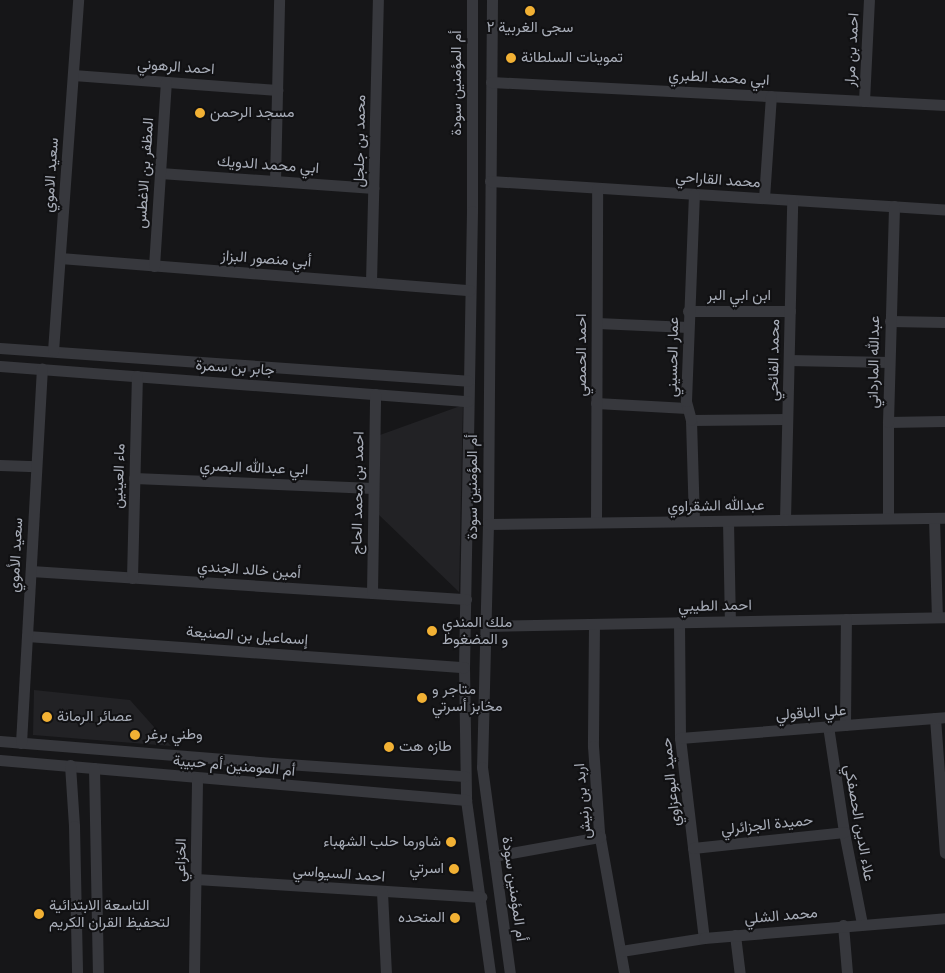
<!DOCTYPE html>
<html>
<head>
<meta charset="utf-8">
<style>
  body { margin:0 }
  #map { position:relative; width:945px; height:973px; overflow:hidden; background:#161618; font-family:Raleway,Vazirmatn,sans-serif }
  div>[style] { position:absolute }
  .built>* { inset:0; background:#222225 }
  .minor>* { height:11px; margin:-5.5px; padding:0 5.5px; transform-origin:5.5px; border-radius:5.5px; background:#37383d }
  .dots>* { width:14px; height:14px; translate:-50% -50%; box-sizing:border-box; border:2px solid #111113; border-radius:50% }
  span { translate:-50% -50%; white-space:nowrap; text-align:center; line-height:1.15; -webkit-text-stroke:4px #111113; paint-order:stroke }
  .poi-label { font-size:15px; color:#a8adb8 }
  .left { translate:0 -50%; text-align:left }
  .right { translate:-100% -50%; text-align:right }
  .street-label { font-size:15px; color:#a8adb8 }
</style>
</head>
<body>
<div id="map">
  <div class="built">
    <i style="clip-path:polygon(463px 405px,462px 447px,459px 592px,379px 515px,380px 435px)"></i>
    <i style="clip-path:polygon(34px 690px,130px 700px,171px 746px,33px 735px)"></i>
  </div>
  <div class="minor">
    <i style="left:472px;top:0;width:211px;rotate:90deg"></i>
    <i style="left:472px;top:211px;width:456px;rotate:91deg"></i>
    <i style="left:464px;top:667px;width:133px;rotate:89.1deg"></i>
    <i style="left:466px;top:800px;width:175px;rotate:82.1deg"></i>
    <i style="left:492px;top:0;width:524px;rotate:90.44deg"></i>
    <i style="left:488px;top:524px;width:243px;rotate:91.4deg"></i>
    <i style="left:482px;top:767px;width:208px;rotate:82.3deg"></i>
    <i style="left:73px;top:75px;width:205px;rotate:4.2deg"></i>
    <i style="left:491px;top:82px;width:455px;rotate:2.9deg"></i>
    <i style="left:864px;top:101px;width:101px;rotate:-87.2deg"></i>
    <i style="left:160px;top:173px;width:214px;rotate:4deg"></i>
    <i style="left:275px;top:181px;width:181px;rotate:-88.7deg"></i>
    <i style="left:490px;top:181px;width:456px;rotate:3.6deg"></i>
    <i style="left:764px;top:198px;width:102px;rotate:-86.1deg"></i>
    <i style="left:60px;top:258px;width:411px;rotate:4.5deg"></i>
    <i style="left:154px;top:266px;width:184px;rotate:-86.3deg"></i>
    <i style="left:371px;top:282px;width:282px;rotate:-88.6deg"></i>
    <i style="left:688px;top:311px;width:102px"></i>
    <i style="left:890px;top:321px;width:55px;rotate:1deg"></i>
    <i style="left:597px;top:323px;width:91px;rotate:2.5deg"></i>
    <i style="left:0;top:348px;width:469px;rotate:4deg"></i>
    <i style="left:53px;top:351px;width:352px;rotate:-85.9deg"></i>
    <i style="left:789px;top:360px;width:100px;rotate:1.1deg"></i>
    <i style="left:0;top:366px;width:469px;rotate:4.3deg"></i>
    <i style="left:596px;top:403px;width:91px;rotate:3.1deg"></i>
    <i style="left:691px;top:420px;width:96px;rotate:-0.6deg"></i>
    <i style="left:888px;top:422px;width:57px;rotate:-1deg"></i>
    <i style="left:0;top:465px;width:36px;rotate:2deg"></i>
    <i style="left:134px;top:478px;width:239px;rotate:2.4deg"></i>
    <i style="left:888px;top:518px;width:96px;rotate:-90deg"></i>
    <i style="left:888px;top:422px;width:216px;rotate:-88.4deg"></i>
    <i style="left:934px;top:518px;width:99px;rotate:88.3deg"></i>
    <i style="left:785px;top:520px;width:320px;rotate:-88.7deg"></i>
    <i style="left:694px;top:521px;width:101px;rotate:-91.7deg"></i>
    <i style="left:691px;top:420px;width:20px;rotate:-105deg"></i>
    <i style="left:686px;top:401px;width:207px;rotate:-87.8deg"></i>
    <i style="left:728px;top:521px;width:100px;rotate:88.9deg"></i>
    <i style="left:596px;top:522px;width:334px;rotate:-89.8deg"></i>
    <i style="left:488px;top:524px;width:457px;rotate:-0.8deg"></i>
    <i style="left:31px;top:571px;width:436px;rotate:3.7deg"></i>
    <i style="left:132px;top:578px;width:202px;rotate:-88.6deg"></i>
    <i style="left:372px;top:593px;width:199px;rotate:-89.1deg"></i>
    <i style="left:679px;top:622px;width:116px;rotate:89.5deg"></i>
    <i style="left:680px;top:738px;width:201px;rotate:83.2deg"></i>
    <i style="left:594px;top:624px;width:122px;rotate:90.5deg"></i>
    <i style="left:593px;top:746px;width:86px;rotate:86deg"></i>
    <i style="left:599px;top:832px;width:143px;rotate:79.9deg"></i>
    <i style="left:485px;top:626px;width:460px;rotate:-1.1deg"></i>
    <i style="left:27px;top:636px;width:438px;rotate:4.1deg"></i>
    <i style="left:935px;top:718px;width:135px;rotate:85.8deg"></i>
    <i style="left:845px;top:725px;width:106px;rotate:-89.5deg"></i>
    <i style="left:828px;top:726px;width:107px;rotate:81.4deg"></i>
    <i style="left:844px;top:832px;width:94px;rotate:78.9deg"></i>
    <i style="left:680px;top:738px;width:266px;rotate:-4.5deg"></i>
    <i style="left:0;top:741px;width:273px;rotate:4.6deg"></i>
    <i style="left:272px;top:763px;width:193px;rotate:3.9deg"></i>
    <i style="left:21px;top:743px;width:375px;rotate:-86.8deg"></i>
    <i style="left:0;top:760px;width:468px;rotate:4.9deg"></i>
    <i style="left:70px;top:765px;width:61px;rotate:86.2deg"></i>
    <i style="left:74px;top:826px;width:147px;rotate:88.8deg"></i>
    <i style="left:94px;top:768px;width:205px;rotate:88.9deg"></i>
    <i style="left:693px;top:848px;width:152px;rotate:-6deg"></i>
    <i style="left:494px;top:856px;width:108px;rotate:-10.2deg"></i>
    <i style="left:196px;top:879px;width:286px;rotate:3.6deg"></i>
    <i style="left:382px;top:892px;width:81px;rotate:87.2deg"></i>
    <i style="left:843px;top:925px;width:48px;rotate:85.2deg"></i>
    <i style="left:735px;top:935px;width:38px;rotate:83deg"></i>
    <i style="left:621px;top:951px;width:84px;rotate:-8.9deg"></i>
    <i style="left:704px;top:938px;width:242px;rotate:-4.7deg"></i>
    <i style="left:194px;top:973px;width:195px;rotate:-89.1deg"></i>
  </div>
  <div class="dots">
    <i style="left:530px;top:11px;background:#f2b134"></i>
    <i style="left:511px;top:58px;background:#f2b134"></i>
    <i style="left:200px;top:113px;background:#f2b134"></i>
    <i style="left:432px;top:631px;background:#f2b134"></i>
    <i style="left:422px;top:698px;background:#f2b134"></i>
    <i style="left:47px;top:717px;background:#f2b134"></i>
    <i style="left:135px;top:735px;background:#f2b134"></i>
    <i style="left:389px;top:747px;background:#f2b134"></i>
    <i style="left:451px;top:842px;background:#f2b134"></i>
    <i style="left:454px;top:869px;background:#f2b134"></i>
    <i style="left:39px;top:914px;background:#f2b134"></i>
    <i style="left:455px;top:918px;background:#f2b134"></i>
  </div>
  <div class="poi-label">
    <span style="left:530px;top:28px">سجى الغربية ٢</span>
    <span class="left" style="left:521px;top:58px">تموينات السلطانة</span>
    <span class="left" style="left:210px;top:113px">مسجد الرحمن</span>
    <span class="left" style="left:442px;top:631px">ملك المندي<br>و المضغوط</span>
    <span class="left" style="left:432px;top:698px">متاجر و<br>مخابز أسرتي</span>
    <span class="left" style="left:57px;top:717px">عصائر الرمانة</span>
    <span class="left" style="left:145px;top:735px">وطني برغر</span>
    <span class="left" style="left:399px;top:747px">طازه هت</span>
    <span class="right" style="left:441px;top:842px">شاورما حلب الشهباء</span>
    <span class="right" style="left:444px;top:869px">اسرتي</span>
    <span class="left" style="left:49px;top:914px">التاسعة الابتدائية<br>لتحفيظ القران الكريم</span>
    <span class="right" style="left:445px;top:918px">المتحده</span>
  </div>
  <div class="street-label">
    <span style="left:852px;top:50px;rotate:-87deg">احمد بن مرار</span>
    <span style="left:176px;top:67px;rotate:4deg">احمد الرهوني</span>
    <span style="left:719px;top:78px;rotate:3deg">ابي محمد الطبري</span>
    <span style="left:457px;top:83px;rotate:-90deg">أم المؤمنين سودة</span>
    <span style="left:360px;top:141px;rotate:-89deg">محمد بن جلجل</span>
    <span style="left:268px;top:165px;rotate:4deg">ابي محمد الدويك</span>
    <span style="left:145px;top:173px;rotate:-86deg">المظفر بن الاغطس</span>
    <span style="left:51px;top:175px;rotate:-86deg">سعيد الاموي</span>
    <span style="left:718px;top:180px;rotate:4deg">محمد القاراحي</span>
    <span style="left:266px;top:259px;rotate:4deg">أبي منصور البزاز</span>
    <span style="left:739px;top:296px">ابن ابي البر</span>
    <span style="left:582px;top:355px;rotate:-90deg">احمد الحمصي</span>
    <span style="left:673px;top:357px;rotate:-89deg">عمار الحسيني</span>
    <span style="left:774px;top:360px;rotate:-89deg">محمد الفائحي</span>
    <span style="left:874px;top:362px;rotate:-89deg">عبدالله المارداني</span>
    <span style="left:235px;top:368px;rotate:4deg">جابر بن سمرة</span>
    <span style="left:254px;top:468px;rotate:2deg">ابي عبدالله البصري</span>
    <span style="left:119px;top:476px;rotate:-88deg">ماء العينين</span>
    <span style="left:473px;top:487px;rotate:-90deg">أم المؤمنين سودة</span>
    <span style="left:358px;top:493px;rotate:-89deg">احمد بن محمد الحاج</span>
    <span style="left:716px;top:506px;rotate:-1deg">عبدالله الشقراوي</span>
    <span style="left:16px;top:555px;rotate:-87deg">سعيد الأموي</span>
    <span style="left:249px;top:570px;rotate:4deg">أمين خالد الجندي</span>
    <span style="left:715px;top:606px;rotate:-1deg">احمد الطيبي</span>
    <span style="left:247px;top:636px;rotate:4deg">إسماعيل بن الصنيعة</span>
    <span style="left:811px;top:713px;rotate:-4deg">علي الباقولي</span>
    <span style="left:234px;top:766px;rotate:5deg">أم المومنين أم حبيبة</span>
    <span style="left:671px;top:782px;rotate:-96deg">حميد البوعزاوي</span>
    <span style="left:583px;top:801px;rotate:-95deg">اربد بن رنيش</span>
    <span style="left:859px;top:823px;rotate:80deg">علاء الدين الحصفكي</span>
    <span style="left:767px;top:825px;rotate:-6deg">حميدة الجزائرلي</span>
    <span style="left:181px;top:860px;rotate:-89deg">الخزاعي</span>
    <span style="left:339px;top:874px;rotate:4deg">احمد السيواسي</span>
    <span style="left:514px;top:889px;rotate:82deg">أم المؤمنين سودة</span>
    <span style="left:781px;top:916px;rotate:-5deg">محمد الشلي</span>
  </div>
</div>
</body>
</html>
